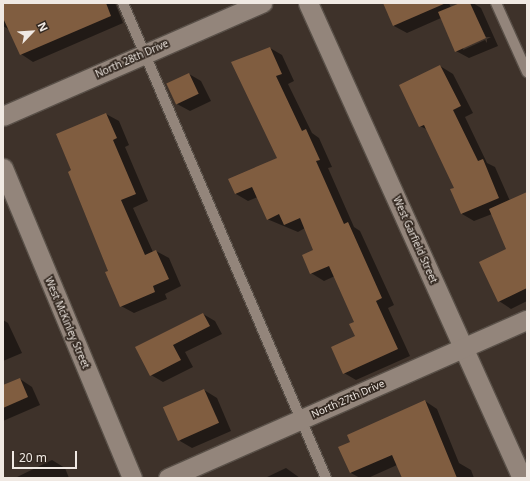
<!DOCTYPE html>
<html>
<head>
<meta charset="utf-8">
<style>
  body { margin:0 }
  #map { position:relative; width:530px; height:481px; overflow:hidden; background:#3e322a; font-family:"Noto Sans",sans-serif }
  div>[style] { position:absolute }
  .shadow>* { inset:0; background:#0007 }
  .building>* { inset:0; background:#805d40; transform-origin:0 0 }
  .roads { filter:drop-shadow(1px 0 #595048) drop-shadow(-1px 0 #595048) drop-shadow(0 1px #595048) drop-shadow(0 -1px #595048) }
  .service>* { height:10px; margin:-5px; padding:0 5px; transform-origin:5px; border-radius:5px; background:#93857b }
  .minor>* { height:19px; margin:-9.5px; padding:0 9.5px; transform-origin:9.5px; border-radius:9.5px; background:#93857b }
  span { translate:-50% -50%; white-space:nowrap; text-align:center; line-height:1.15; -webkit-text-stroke:3.5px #332820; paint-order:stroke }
  .street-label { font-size:10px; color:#f0e9e3 }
  .frame { position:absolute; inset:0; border:4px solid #f0e9e3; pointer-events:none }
  .north { position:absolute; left:12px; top:12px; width:40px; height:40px; -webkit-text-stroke:3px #332820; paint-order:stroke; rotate:65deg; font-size:11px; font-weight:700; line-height:16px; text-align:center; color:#f0e9e3 }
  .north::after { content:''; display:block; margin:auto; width:14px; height:18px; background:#f0e9e3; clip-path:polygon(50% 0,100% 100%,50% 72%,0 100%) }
  .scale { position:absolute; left:12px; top:451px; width:65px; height:18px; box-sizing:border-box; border:2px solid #f0e9e3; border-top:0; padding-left:5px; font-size:12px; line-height:14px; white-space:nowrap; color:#f0e9e3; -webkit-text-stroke:3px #332820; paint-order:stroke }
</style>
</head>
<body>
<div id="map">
  <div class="shadow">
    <i style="clip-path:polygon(3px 3px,115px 3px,123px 23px,33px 62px,21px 54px,10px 30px,3px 26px)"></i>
    <i style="clip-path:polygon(evenodd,384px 3px,449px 3px,451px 8px,462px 3px,473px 3px,481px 8px,498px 46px,469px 58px,456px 51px,441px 18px,407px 33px,394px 26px,384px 3px,472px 10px,486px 37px,491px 37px,487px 39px,487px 43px,485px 40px,463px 50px,472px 10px)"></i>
    <i style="clip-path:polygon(270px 48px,282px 55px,294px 81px,288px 84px,312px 133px,319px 138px,332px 167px,328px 168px,354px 227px,360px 231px,394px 305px,388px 308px,410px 356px,356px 380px,344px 373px,356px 336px,355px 322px,335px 276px,324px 281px,311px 273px,315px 250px,305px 228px,298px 232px,267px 219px,258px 197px,248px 201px,236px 194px,230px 180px,278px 158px)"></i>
    <i style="clip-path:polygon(440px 66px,453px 74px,473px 113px,465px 117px,487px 163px,495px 167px,510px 201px,527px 193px,527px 301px,511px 309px,499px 301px,507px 249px,492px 214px,474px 221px,462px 214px,456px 188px,428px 130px,420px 126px)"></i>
    <i style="clip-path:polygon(189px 74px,201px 81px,211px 101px,190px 111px,177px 104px)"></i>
    <i style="clip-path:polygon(106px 114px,119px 121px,129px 145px,125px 147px,148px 201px,133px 208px,153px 252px,156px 251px,169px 258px,181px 286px,165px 294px,167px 299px,134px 313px,121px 306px,72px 171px)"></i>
    <i style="clip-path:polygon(203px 314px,215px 321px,222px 334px,185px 352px,193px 367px,163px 382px,151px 375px,137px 347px)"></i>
    <i style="clip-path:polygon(3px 320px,8px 323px,22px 353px,3px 361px)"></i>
    <i style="clip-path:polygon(20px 379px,32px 387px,40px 405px,3px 421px,3px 387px)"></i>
    <i style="clip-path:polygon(204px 390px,217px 398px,231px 431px,192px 448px,180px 441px)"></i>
    <i style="clip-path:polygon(425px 401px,437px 409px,459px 463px,471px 470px,474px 478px,403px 478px,397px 465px,368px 478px,360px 478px,351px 473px,351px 442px)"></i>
    <i style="clip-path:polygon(52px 460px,65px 468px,69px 478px,15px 478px)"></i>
    <i style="clip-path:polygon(286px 468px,300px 478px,265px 478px)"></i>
  </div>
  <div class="building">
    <i style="clip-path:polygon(3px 3px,106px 3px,111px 16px,20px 55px,3px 18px)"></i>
    <i style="clip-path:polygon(383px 3px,446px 3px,393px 26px)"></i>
    <i style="clip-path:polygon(460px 3px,470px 3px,486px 38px,455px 52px,438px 12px)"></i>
    <i style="clip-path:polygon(270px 47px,282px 74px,276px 76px,302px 131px,306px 129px,320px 160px,316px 161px,344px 224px,348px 222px,382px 298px,376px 301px,398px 349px,343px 374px,331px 347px,355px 336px,349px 324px,354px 322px,329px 266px,310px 274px,302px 255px,313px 250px,300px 218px,284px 225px,279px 214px,267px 220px,252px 187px,235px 194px,228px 179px,277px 158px,231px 62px)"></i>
    <i style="clip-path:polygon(440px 65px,461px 106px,453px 110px,478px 161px,483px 159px,499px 198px,461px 214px,450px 189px,454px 188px,424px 125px,419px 127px,399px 85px)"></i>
    <i style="left:189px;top:73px;width:23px;height:25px;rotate:65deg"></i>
    <i style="clip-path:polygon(106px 113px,117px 138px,113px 140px,136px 194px,121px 200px,145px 255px,156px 250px,169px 279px,153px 286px,155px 292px,120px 307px,105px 272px,108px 271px,68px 172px,71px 170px,56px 134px)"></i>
    <i style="clip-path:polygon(527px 192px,527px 288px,498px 302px,479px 262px,506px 249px,489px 209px)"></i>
    <i style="clip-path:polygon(203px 313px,210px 326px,173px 345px,181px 360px,150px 376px,135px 347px)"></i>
    <i style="clip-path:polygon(20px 378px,28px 397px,3px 408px,3px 385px)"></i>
    <i style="left:204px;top:389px;width:37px;height:45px;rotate:66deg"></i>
    <i style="clip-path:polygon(425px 400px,457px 478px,402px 478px,392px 455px,350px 473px,338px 447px,350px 442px,347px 435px)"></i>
  </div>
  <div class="roads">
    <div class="service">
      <i style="left:123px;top:3px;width:517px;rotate:66.86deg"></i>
      <i style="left:496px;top:3px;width:76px;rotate:65.8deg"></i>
    </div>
    <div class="minor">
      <i style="left:308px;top:3px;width:521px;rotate:65.75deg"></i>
      <i style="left:3px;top:116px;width:283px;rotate:-23.6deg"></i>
      <i style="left:3px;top:168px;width:336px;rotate:67.4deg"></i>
      <i style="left:168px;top:478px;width:392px;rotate:-23.8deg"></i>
    </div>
  </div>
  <div class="street-label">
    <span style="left:132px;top:59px;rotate:-24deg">North 28th Drive</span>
    <span style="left:415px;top:240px;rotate:66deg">West Garfield Street</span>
    <span style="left:67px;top:323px;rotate:67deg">West McKinley Street</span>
    <span style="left:348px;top:399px;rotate:-24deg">North 27th Drive</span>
  </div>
  <div class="frame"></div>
  <div class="north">N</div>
  <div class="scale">20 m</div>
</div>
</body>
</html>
